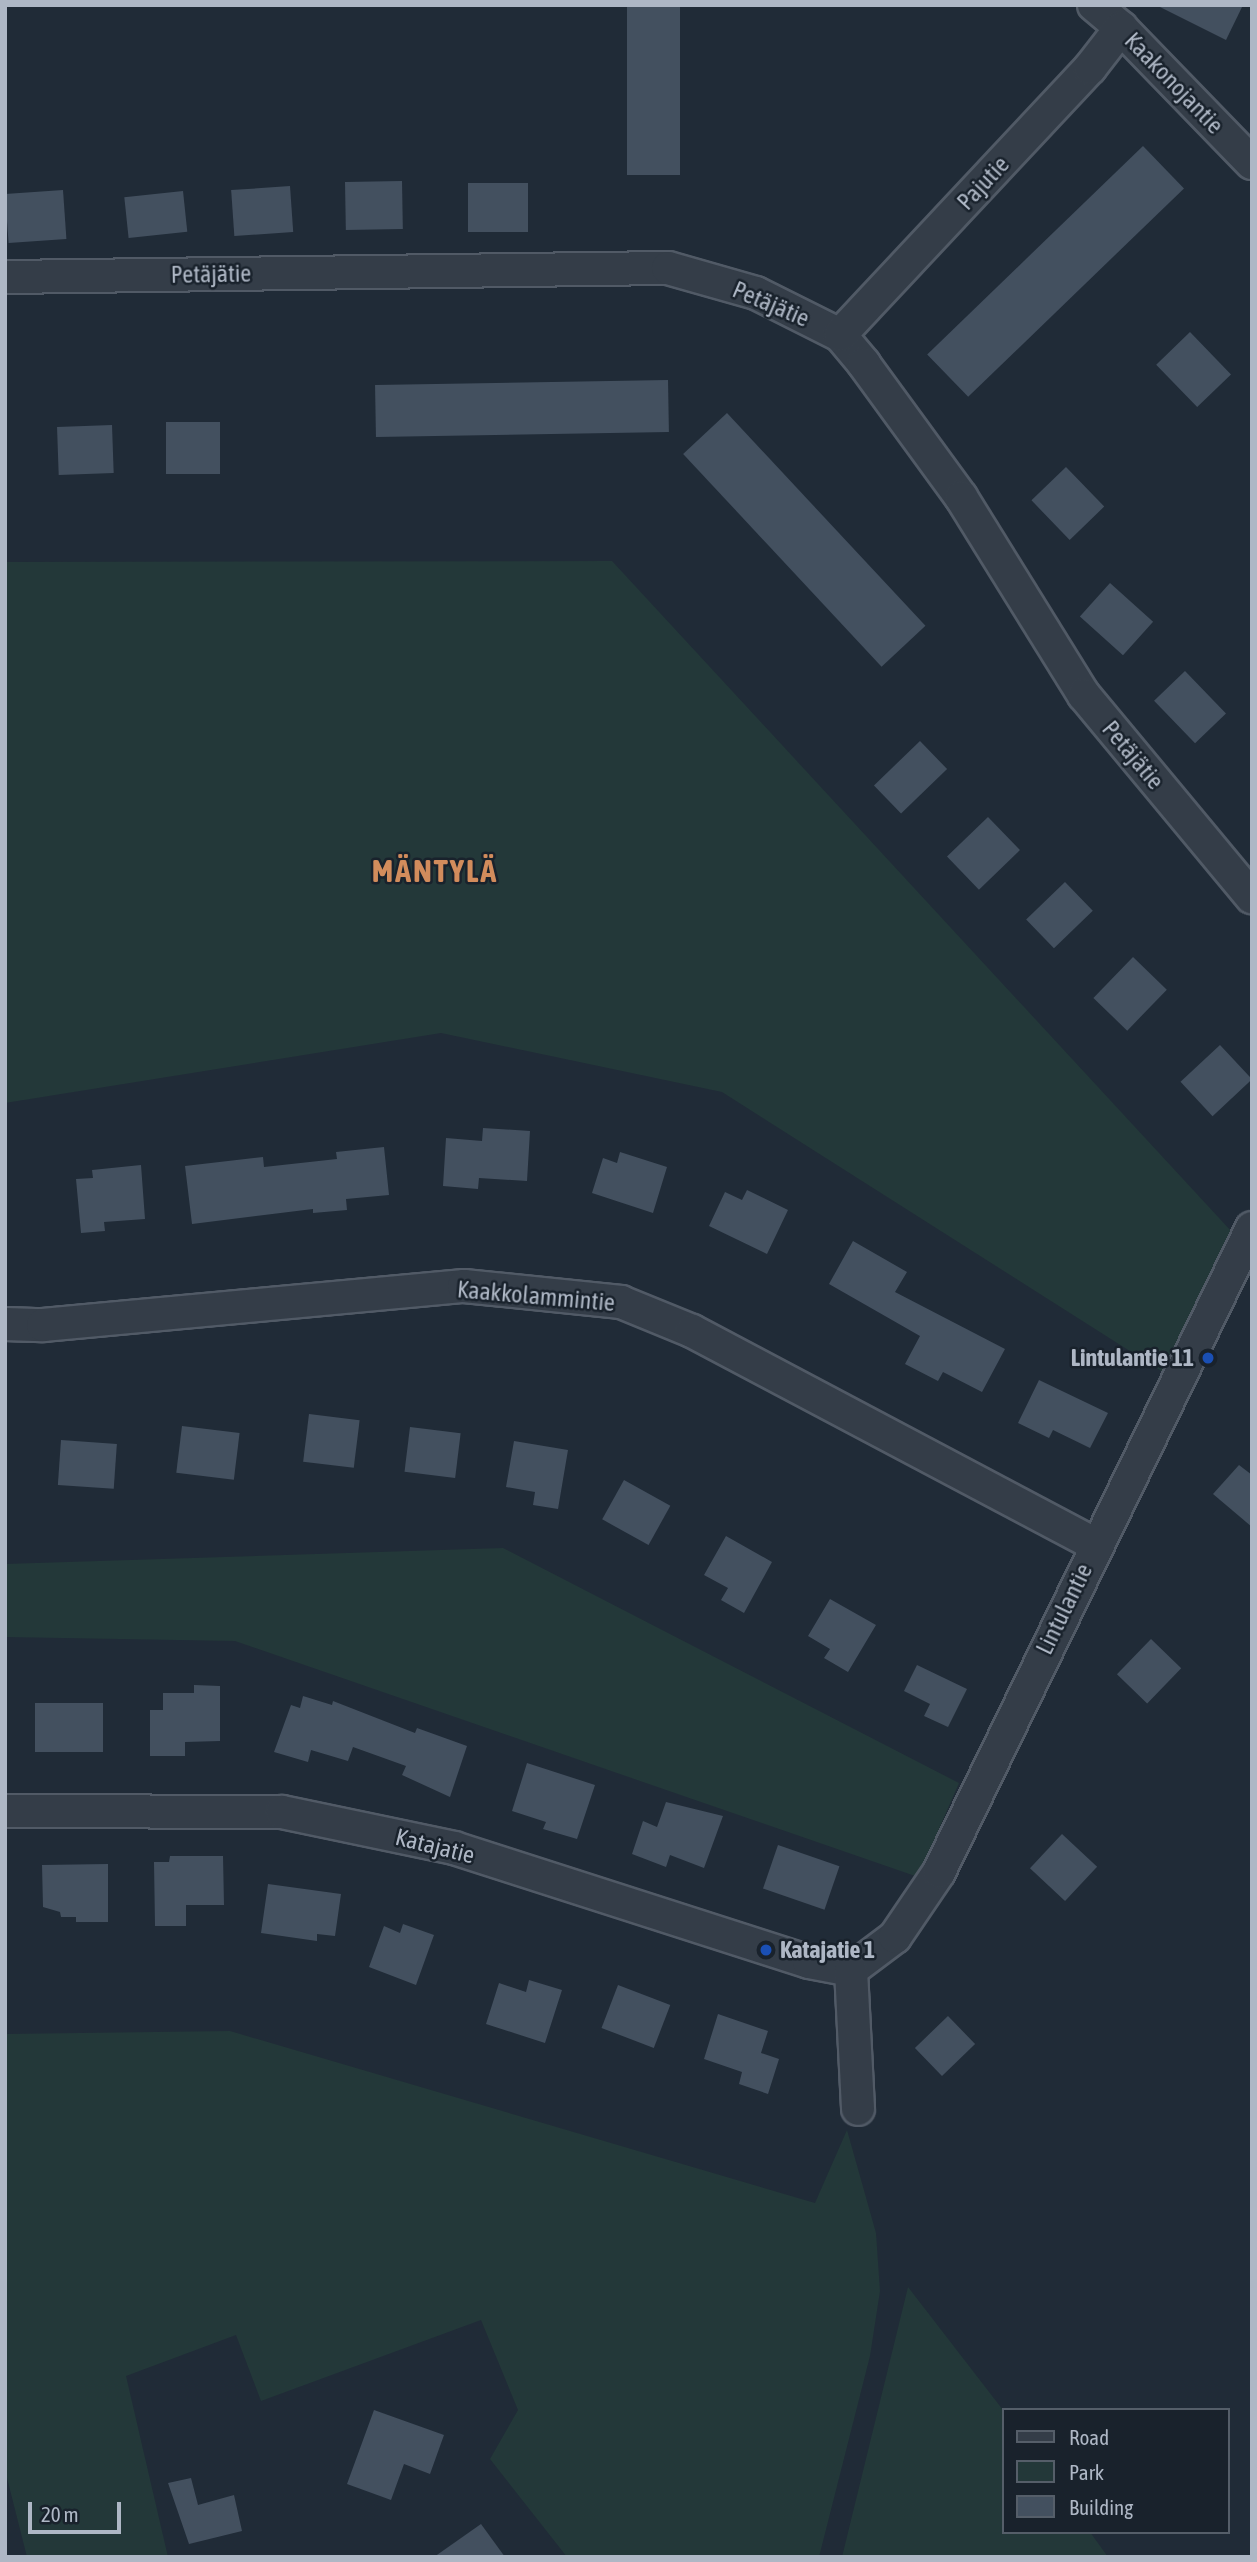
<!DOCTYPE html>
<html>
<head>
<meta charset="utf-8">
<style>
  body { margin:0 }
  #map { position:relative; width:1257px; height:2562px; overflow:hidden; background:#202b37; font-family:"Asap Condensed",sans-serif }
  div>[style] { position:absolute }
  .green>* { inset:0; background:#233839 }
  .building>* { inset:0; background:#43505f; transform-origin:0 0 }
  .roads { filter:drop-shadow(2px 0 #515a66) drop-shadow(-2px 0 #515a66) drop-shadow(0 2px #515a66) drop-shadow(0 -2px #515a66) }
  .street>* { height:32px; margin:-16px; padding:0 16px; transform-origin:16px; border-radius:16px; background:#343d48 }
  .dots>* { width:19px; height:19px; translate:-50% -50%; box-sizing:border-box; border:4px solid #19222c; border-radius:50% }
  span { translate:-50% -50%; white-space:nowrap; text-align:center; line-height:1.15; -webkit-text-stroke:5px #19222c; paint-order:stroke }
  .street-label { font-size:24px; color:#aeb7c5 }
  .poi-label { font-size:24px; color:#aeb7c5; font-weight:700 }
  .right { translate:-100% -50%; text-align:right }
  .left { translate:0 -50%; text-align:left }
  .district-label { font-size:32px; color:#d28c5c; font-weight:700; letter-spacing:2px }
  .frame { position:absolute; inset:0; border:7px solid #aeb7c5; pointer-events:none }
  .legend { position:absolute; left:1002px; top:2408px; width:228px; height:126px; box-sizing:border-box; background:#19222c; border:2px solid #555e69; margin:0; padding:9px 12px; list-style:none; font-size:21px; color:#aeb7c5 }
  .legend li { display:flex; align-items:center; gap:14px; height:35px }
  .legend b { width:35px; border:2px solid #555e69 }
  .scale { position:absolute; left:28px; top:2502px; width:93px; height:32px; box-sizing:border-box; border:4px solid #aeb7c5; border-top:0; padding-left:9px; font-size:21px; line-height:24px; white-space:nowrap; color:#aeb7c5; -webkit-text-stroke:5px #19222c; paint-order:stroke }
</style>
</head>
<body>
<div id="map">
  <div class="green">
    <i style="clip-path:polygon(612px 561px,1244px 1245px,1177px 1381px,722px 1092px,441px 1033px,5px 1103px,5px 562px)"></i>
    <i style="clip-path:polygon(503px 1548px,959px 1783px,918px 1877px,235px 1641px,5px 1637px,5px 1564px)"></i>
    <i style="clip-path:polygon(230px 2031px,815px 2203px,847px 2130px,876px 2233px,880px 2291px,870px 2356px,819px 2557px,567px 2557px,490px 2459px,518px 2410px,481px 2320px,261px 2401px,236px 2335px,126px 2376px,168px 2557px,27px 2557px,5px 2470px,5px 2034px)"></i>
    <i style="clip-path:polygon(908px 2287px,1003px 2410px,1003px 2532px,1090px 2532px,1108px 2557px,842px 2557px)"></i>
  </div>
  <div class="building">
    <i style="left:627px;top:5px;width:53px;height:170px"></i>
    <i style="clip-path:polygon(1156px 5px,1243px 5px,1226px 40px)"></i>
    <i style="left:1143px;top:146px;width:59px;height:300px;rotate:46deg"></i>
    <i style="left:402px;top:181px;width:48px;height:57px;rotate:89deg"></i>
    <i style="left:468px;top:183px;width:60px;height:49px"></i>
    <i style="left:290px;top:186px;width:46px;height:59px;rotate:86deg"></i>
    <i style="left:63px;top:190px;width:49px;height:58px;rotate:86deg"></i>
    <i style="left:183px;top:191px;width:41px;height:59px;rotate:84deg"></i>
    <i style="left:1190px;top:332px;width:59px;height:47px;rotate:46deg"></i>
    <i style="left:668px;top:380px;width:52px;height:293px;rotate:89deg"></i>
    <i style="left:727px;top:413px;width:291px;height:60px;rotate:47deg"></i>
    <i style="left:166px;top:422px;width:54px;height:52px"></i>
    <i style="left:112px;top:425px;width:48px;height:55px;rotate:88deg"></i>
    <i style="left:1066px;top:467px;width:55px;height:48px;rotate:46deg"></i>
    <i style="left:1110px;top:583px;width:58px;height:45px;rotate:42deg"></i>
    <i style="left:1185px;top:671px;width:59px;height:43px;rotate:46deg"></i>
    <i style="left:920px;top:741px;width:39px;height:64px;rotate:46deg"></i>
    <i style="left:988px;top:817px;width:46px;height:57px;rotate:46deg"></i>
    <i style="left:1065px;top:882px;width:40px;height:54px;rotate:46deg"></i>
    <i style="left:1133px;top:957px;width:47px;height:57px;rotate:44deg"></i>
    <i style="left:1220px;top:1045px;width:47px;height:54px;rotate:47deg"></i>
    <i style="clip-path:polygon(483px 1128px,530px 1131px,527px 1181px,479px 1178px,478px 1189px,443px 1186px,446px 1138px,482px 1141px)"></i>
    <i style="clip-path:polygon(384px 1147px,389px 1195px,346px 1199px,347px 1210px,313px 1213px,313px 1209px,192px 1224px,185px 1166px,263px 1157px,264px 1167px,337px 1159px,336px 1152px)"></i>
    <i style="clip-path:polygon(620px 1152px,667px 1167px,653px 1213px,592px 1193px,603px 1158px,617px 1163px)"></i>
    <i style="clip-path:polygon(141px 1165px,145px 1219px,104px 1222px,105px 1231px,81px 1233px,76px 1179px,93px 1178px,92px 1170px)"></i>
    <i style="clip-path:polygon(747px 1190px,788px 1210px,767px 1254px,709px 1226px,725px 1192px,742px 1200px)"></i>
    <i style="clip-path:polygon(853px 1241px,907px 1272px,895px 1292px,1005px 1349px,982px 1392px,943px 1372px,938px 1381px,905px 1364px,920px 1336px,829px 1284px)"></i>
    <i style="clip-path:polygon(1039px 1380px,1108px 1413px,1090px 1448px,1053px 1430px,1049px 1438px,1018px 1423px)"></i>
    <i style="left:309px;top:1414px;width:51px;height:48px;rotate:7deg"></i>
    <i style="left:182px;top:1426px;width:58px;height:47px;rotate:7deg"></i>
    <i style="left:410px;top:1427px;width:51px;height:45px;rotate:7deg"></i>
    <i style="left:61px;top:1440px;width:56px;height:45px;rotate:4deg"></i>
    <i style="clip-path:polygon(514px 1441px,568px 1450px,558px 1509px,533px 1505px,535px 1492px,506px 1487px)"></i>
    <i style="clip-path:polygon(1239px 1465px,1252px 1475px,1252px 1527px,1213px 1494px)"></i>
    <i style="left:624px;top:1480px;width:53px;height:45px;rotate:29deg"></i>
    <i style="clip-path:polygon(726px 1536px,772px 1562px,744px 1613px,721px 1600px,728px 1588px,704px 1575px)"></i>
    <i style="clip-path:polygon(830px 1599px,876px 1625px,848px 1672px,824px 1658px,830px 1649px,808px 1636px)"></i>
    <i style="left:1151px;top:1639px;width:42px;height:49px;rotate:44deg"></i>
    <i style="clip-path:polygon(917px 1665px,967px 1689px,948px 1727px,924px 1716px,930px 1704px,904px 1691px)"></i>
    <i style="clip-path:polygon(194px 1685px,220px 1686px,220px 1741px,185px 1742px,185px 1756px,150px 1756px,150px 1710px,163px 1710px,163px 1693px,194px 1693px)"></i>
    <i style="clip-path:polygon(303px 1696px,332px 1705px,333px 1701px,415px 1733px,417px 1728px,467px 1746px,450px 1797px,402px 1775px,406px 1766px,353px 1747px,348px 1761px,311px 1750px,308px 1762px,274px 1752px,291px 1705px,300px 1708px)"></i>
    <i style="left:35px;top:1703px;width:68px;height:49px"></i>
    <i style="clip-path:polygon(527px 1763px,595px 1785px,577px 1839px,543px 1829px,546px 1822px,512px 1811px)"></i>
    <i style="clip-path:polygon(666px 1802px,723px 1816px,704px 1868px,670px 1855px,666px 1867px,632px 1854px,643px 1821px,657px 1827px)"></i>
    <i style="left:1062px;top:1834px;width:48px;height:47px;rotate:43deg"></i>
    <i style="left:778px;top:1845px;width:65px;height:46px;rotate:19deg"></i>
    <i style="clip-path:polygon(170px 1856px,223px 1856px,224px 1905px,186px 1905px,186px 1926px,155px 1926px,154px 1862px,169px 1862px)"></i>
    <i style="clip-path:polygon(108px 1864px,108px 1922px,76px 1922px,76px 1917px,61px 1917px,60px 1912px,43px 1907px,42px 1865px)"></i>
    <i style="clip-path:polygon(268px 1884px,341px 1894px,335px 1936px,317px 1934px,317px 1941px,261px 1933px)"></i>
    <i style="clip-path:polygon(403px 1924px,434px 1935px,416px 1985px,369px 1967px,384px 1926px,400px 1933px)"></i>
    <i style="clip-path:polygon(529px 1980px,562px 1990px,545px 2043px,486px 2024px,499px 1983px,526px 1992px)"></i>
    <i style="left:618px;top:1985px;width:56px;height:46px;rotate:21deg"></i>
    <i style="clip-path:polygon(718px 2014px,768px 2031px,761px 2053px,779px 2059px,768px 2094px,739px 2084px,742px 2072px,704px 2059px)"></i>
    <i style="left:948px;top:2016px;width:39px;height:46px;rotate:46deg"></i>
    <i style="clip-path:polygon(374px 2410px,444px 2435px,430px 2474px,404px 2464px,391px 2500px,347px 2484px)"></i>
    <i style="clip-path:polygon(191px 2478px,198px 2505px,234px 2495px,242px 2531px,189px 2544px,168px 2483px)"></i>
    <i style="clip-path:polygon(481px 2524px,505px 2557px,434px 2557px)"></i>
  </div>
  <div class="roads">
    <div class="street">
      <i style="left:1094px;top:5px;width:35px;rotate:40deg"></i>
      <i style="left:1121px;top:28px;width:188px;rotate:45.9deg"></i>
      <i style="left:5px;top:277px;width:663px;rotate:-0.78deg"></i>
      <i style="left:668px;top:268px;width:91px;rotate:15.9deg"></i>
      <i style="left:756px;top:293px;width:94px;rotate:26.6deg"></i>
      <i style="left:840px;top:335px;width:38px;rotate:50deg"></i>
      <i style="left:864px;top:364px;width:165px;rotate:53.9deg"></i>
      <i style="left:961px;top:497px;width:233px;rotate:58.2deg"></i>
      <i style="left:1084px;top:695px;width:263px;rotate:50.3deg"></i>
      <i style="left:840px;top:335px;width:366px;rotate:-46.9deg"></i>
      <i style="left:1090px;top:68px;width:51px;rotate:-52.2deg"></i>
      <i style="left:5px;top:1324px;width:38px;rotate:2deg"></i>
      <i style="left:43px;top:1325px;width:423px;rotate:-5.3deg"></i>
      <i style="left:464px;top:1286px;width:158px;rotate:5.8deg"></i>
      <i style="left:621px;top:1302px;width:77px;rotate:22.2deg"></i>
      <i style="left:692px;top:1331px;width:456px;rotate:27.9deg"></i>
      <i style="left:5px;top:1811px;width:277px;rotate:0.2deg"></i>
      <i style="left:282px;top:1812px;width:176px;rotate:11.8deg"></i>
      <i style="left:454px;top:1848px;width:373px;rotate:17.8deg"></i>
      <i style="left:809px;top:1962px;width:43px;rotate:10.8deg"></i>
      <i style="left:851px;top:1970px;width:55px;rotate:-36.9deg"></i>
      <i style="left:895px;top:1937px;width:78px;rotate:-55.9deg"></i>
      <i style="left:939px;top:1872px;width:716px;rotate:-64.08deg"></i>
      <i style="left:851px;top:1970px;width:139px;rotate:87.1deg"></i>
    </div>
  </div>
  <div class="dots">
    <i style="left:1208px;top:1358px;background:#1a4fb4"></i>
    <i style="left:766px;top:1950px;background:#1a4fb4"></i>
  </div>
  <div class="street-label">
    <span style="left:1174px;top:83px;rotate:46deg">Kaakonojantie</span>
    <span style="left:983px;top:183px;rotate:-47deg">Pajutie</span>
    <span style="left:211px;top:274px;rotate:-1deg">Petäjätie</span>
    <span style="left:771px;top:304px;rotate:23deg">Petäjätie</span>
    <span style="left:1133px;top:755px;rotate:50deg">Petäjätie</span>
    <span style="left:536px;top:1296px;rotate:5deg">Kaakkolammintie</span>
    <span style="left:1064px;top:1609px;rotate:-64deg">Lintulantie</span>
    <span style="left:435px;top:1846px;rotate:14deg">Katajatie</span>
  </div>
  <div class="poi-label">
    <span class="right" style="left:1194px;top:1358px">Lintulantie 11</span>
    <span class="left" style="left:780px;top:1950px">Katajatie 1</span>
  </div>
  <div class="district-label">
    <span style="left:435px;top:871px">MÄNTYLÄ</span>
  </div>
  <div class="frame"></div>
  <ul class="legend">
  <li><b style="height:9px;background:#343d48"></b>Road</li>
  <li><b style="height:19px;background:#233839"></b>Park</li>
  <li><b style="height:19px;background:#43505f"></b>Building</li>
  </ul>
  <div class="scale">20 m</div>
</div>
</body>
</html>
